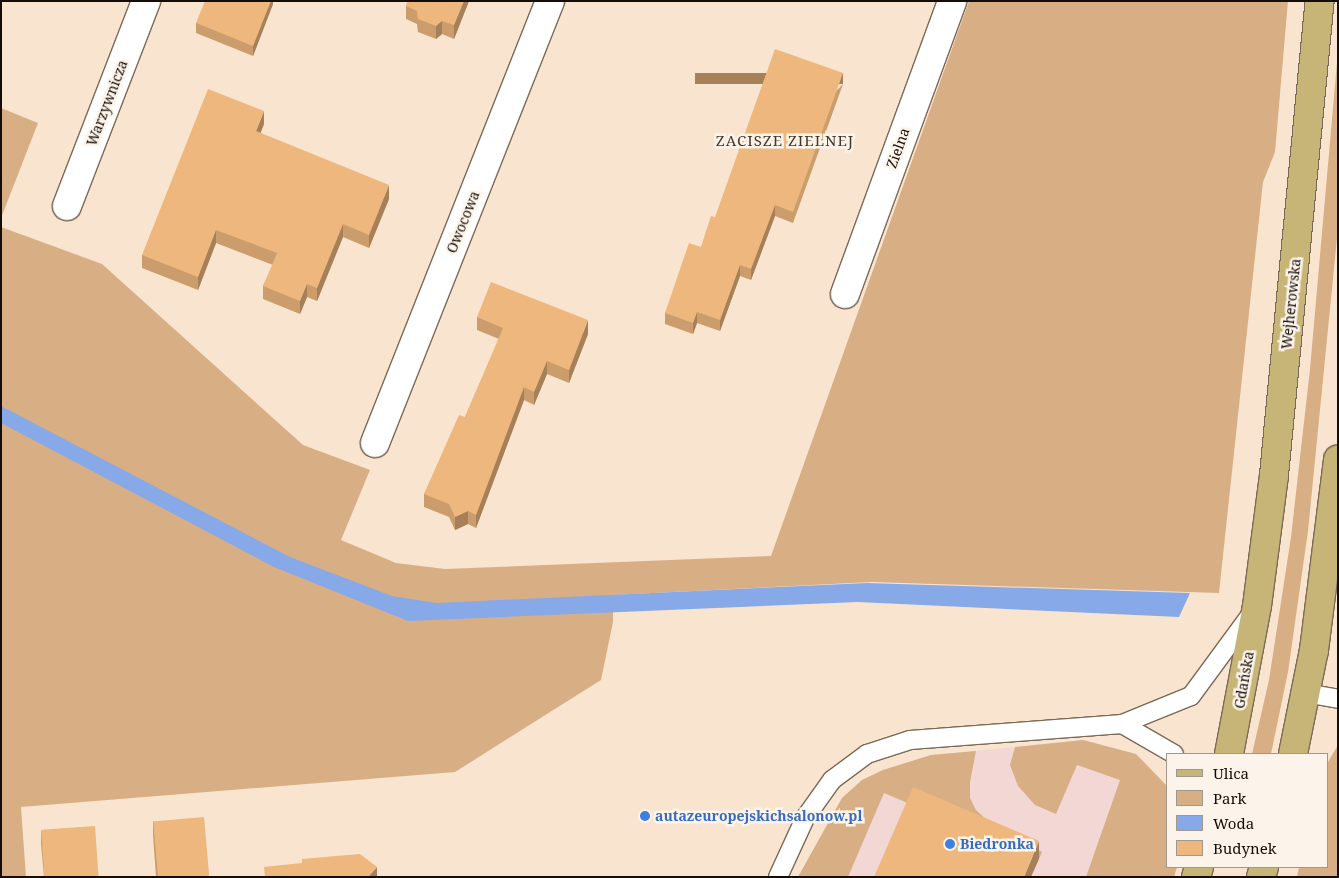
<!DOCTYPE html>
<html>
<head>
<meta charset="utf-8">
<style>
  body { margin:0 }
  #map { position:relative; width:1339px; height:878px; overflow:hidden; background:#f9e4cf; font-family:"Noto Serif",serif }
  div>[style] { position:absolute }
  .commercial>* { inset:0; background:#f2d7d4 }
  .green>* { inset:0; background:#d8af85 }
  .water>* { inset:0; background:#87a9e7 }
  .roads { filter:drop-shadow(1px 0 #7a6956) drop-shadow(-1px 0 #7a6956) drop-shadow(0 1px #7a6956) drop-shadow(0 -1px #7a6956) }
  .lane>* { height:18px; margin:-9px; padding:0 9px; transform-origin:9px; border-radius:9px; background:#fff }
  .street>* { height:28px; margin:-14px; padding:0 14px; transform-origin:14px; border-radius:14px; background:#fff }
  .primary>* { height:28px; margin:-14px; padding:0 14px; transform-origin:14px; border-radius:14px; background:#c7b477 }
  .wall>* { inset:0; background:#cc9d6c }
  .shaded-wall>* { inset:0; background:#a68058; transform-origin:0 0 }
  .building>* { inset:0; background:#edb77d; transform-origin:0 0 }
  .dots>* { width:14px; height:14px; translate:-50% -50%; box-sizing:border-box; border:2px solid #fcf4eb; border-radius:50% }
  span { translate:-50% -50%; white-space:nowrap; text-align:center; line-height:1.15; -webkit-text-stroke:5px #fcf4eb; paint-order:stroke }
  .street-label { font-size:14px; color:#130d06 }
  .shop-label { font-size:14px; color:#366cbe; font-weight:700 }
  .left { translate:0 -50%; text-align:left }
  .neighbourhood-label { font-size:15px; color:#453524; letter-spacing:1px }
  .frame { position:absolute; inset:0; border:2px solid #130d06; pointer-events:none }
  .legend { position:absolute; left:1166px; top:753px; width:162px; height:115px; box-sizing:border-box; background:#fcf4eb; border:1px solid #9f988f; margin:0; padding:6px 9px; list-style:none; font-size:15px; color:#130d06 }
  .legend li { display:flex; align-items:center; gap:10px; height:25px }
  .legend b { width:25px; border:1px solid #9f988f }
</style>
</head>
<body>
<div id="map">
  <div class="commercial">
    <i style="clip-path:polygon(1083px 740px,1136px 754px,1168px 787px,1168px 867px,1177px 867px,1174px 877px,798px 877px,842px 798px,862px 780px,883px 770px,931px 755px)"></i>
  </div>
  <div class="green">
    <i style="clip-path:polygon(969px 1px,1288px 1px,1275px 152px,1263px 182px,1219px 593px,872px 582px,613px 595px,613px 622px,601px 680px,455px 772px,21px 807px,26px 877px,1px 877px,1px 227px,102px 264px,303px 445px,370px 470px,341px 540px,396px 563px,445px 569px,771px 556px)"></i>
    <i style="clip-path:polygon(1338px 51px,1338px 228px,1308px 531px,1288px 672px,1272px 749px,1271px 754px,1252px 754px,1269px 680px,1291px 537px,1310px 369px)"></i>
    <i style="clip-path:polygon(1px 108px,38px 123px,1px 218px)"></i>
    <i style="clip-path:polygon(1083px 740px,1136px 754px,1168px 787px,1168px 867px,1177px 867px,1174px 877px,1086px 877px,1120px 780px,1077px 765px,1056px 814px,1035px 805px,1018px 786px,1010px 765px,1015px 747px)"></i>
    <i style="clip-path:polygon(1338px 745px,1338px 877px,1297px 877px,1299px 867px,1328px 867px,1328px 762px)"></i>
    <i style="clip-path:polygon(976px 751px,970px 782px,970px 798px,976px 810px,989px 822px,1042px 852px,1039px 859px,884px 793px,848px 877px,798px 877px,842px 798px,862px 780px,883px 770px,931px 755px)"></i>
  </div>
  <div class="water">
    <i style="clip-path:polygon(1px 406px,290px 557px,392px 596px,436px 603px,867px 583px,1190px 593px,1179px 617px,858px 602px,408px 621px,274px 567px,1px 423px)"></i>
  </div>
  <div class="roads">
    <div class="lane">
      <i style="left:1305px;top:693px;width:34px;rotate:10deg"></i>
      <i style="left:1122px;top:724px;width:60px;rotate:30deg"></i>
      <i style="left:778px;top:877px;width:65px;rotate:-65.4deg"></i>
      <i style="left:805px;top:818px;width:47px;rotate:-54.6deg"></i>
      <i style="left:832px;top:780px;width:44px;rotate:-36.6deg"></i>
      <i style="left:867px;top:754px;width:45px;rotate:-18deg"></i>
      <i style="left:910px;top:740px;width:213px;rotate:-4.3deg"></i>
      <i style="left:1122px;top:724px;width:74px;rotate:-22.1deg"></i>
      <i style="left:1191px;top:696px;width:103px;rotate:-53.7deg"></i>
    </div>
    <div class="street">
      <i style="left:67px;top:206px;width:220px;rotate:-68.9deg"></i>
      <i style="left:845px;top:294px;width:312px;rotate:-69.9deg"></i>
      <i style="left:375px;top:443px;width:475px;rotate:-68.4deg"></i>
    </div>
    <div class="primary">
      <i style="left:1229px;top:754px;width:151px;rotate:-79.3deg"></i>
      <i style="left:1257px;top:606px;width:132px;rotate:-82.6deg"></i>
      <i style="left:1274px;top:475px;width:476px;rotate:-84.5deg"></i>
      <i style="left:1293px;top:754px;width:106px;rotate:-78.6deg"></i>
      <i style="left:1314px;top:650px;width:192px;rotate:-82.8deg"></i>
      <i style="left:1196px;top:877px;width:10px;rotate:-73deg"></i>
      <i style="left:1261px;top:877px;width:10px;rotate:-73deg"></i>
    </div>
  </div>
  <div class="wall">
    <i style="clip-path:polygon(273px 1px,273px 4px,253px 56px,196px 33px,196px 23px)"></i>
    <i style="clip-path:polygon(469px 1px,454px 39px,442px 34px,436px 39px,418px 32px,417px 24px,406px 19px,406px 6px)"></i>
    <i style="clip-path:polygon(843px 84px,793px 223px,775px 216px,751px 280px,740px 276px,720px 331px,697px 323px,693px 334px,665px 324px,665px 313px,701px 247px,715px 217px)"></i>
    <i style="clip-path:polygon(264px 124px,260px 133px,389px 199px,369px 248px,343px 237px,317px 301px,307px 297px,300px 314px,263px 299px,263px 286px,273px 265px,216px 243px,198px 290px,142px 268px,142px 255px)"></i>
    <i style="clip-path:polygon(477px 317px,588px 334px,569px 383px,547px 374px,534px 405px,524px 400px,476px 528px,468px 524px,455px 530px,449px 517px,424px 507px,424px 494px,465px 417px,499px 339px,477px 330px)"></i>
    <i style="clip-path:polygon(153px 821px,209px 877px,156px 877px,153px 835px)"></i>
    <i style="clip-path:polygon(41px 831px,99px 877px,44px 877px,41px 844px)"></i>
  </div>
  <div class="shaded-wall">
    <i style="clip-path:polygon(270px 1px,273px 1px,273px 4px,253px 56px,253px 46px)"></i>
    <i style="clip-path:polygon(464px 1px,469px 1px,454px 39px,454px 25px)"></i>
    <i style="clip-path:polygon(442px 21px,442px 34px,436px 39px,436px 26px)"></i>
    <i style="left:843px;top:73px;width:11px;height:148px;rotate:90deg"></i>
    <i style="clip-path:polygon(264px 111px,264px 124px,256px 145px,256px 131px)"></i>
    <i style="clip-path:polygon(389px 185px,389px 199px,369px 248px,369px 235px)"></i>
    <i style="clip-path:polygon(775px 205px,775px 216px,751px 280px,751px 269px)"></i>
    <i style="clip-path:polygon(343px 224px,343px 237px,317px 301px,317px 288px)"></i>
    <i style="clip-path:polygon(216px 230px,216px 243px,198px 290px,198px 277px)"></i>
    <i style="clip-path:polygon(740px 265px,740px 276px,720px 331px,720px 320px)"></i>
    <i style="clip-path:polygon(307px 284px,307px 297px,300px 314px,300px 301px)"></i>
    <i style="clip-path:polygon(697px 312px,697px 323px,693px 334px,693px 323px)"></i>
    <i style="clip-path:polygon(588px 320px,588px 334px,569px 383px,569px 370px)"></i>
    <i style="clip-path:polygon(547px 361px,547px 374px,534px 405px,534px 392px)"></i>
    <i style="clip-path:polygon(524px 387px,524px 400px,476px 528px,476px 515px)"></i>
    <i style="clip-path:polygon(468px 511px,468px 524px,455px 530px,455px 517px)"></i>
    <i style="clip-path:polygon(1039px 841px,1039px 859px,1031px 877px,1024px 877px)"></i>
    <i style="clip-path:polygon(377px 867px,377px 877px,368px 877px)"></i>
  </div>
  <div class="building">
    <i style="clip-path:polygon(205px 1px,271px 1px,253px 46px,196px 23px)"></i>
    <i style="clip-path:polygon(407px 1px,464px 1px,454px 25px,442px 21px,436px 26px,418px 19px,417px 11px,406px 6px)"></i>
    <i style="clip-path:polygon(775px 49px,843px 73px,793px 212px,775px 205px,751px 269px,740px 265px,720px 320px,697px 312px,693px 323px,665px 313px,689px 243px,701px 247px,711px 216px,715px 217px)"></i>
    <i style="clip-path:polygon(208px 89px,264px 111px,256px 131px,389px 185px,369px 235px,343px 224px,317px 288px,307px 284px,300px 301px,263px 286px,277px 253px,216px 230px,198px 277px,142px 255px)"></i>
    <i style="clip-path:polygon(491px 282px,588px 320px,569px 370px,547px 361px,534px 392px,524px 387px,476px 515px,468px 511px,455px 517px,449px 504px,424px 494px,459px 415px,465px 417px,503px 328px,477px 317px)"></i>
    <i style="clip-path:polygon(913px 787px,1039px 841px,1024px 877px,874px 877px)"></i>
    <i style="left:204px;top:817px;width:60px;height:51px;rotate:85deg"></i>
    <i style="left:95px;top:826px;width:51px;height:54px;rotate:86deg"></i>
    <i style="clip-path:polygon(360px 854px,377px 867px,368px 877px,265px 877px,264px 867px,302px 863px,302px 859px)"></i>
  </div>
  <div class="dots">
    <i style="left:645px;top:816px;background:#3f7fe0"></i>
    <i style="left:950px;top:844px;background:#3f7fe0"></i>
  </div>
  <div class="street-label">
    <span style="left:107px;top:103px;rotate:-69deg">Warzywnicza</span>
    <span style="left:898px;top:148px;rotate:-70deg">Zielna</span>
    <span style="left:463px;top:222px;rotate:-68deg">Owocowa</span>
    <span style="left:1291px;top:304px;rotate:-84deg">Wejherowska</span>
    <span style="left:1244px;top:680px;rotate:-80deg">Gdańska</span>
  </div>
  <div class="shop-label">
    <span class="left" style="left:655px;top:816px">autazeuropejskichsalonow.pl</span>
    <span class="left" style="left:960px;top:844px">Biedronka</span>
  </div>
  <div class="neighbourhood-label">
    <span style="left:785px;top:141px">ZACISZE ZIELNEJ</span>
  </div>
  <div class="frame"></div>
  <ul class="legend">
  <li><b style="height:6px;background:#c7b477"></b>Ulica</li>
  <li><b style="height:14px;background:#d8af85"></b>Park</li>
  <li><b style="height:14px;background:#87a9e7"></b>Woda</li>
  <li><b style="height:14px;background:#edb77d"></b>Budynek</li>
  </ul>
</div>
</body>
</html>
